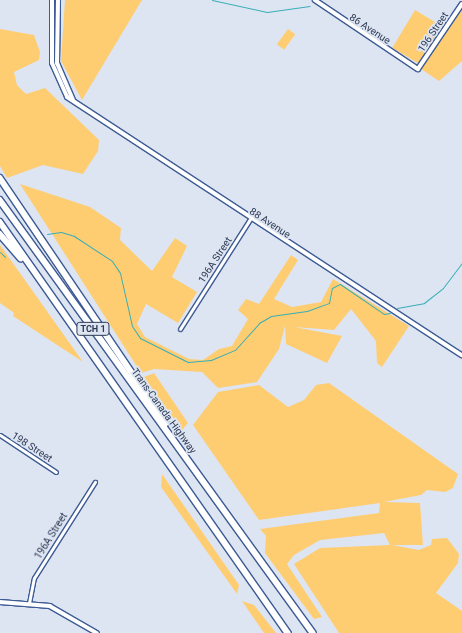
<!DOCTYPE html>
<html>
<head>
<meta charset="utf-8">
<style>
  body { margin:0 }
  #map { position:relative; width:462px; height:633px; overflow:hidden; background:#dee5f2; font-family:Roboto,sans-serif }
  div>[style] { position:absolute }
  .green>* { inset:0; background:#fecd72; transform-origin:0 0 }
  .stream>* { height:1px; margin:-0.5px; padding:0 0.5px; transform-origin:0.5px; border-radius:0.5px; background:#38aeb6 }
  .roads { filter:drop-shadow(1px 0 #3d5b94) drop-shadow(-1px 0 #3d5b94) drop-shadow(0 1px #3d5b94) drop-shadow(0 -1px #3d5b94) }
  .minor>* { height:3px; margin:-1.5px; padding:0 1.5px; transform-origin:1.5px; border-radius:1.5px; background:#fff }
  .tertiary>* { height:3.5px; margin:-1.75px; padding:0 1.75px; transform-origin:1.75px; border-radius:1.75px; background:#fff }
  .secondary>* { height:4px; margin:-2px; padding:0 2px; transform-origin:2px; border-radius:2px; background:#fff }
  .motorway>* { height:5.5px; margin:-2.75px; padding:0 2.75px; transform-origin:2.75px; border-radius:2.75px; background:#fff }
  span { translate:-50% -50%; white-space:nowrap; text-align:center; line-height:1.15; -webkit-text-stroke:3.5px #dee5f2; paint-order:stroke }
  .shield-label span { padding:1px 3px; background:#dee5f2; border:1px solid; border-radius:3px; -webkit-text-stroke-width:0 }
  .shield-label { font-size:9px; color:#2c3a54; font-weight:700 }
  .street-label { font-size:10px; color:#2c3a54 }
</style>
</head>
<body>
<div id="map">
  <div class="green">
    <i style="clip-path:polygon(65px 0,142px 0,82px 100px,61px 61px)"></i>
    <i style="clip-path:polygon(462px 9px,462px 61px,439px 81px,421px 69px)"></i>
    <i style="left:415px;top:10px;width:31px;height:44px;rotate:31deg"></i>
    <i style="clip-path:polygon(0 29px,34px 35px,40px 52px,39px 60px,14px 72px,17px 85px,26px 94px,45px 88px,99px 140px,98px 151px,83px 174px,43px 165px,7px 178px,0 166px)"></i>
    <i style="left:288px;top:29px;width:9px;height:19px;rotate:36deg"></i>
    <i style="clip-path:polygon(20px 184px,90px 207px,121px 228px,120px 240px,152px 271px,175px 238px,187px 246px,172px 277px,197px 292px,178px 323px,146px 304px,137px 324px,145px 337px,189px 359px,203px 360px,219px 349px,232px 346px,248px 319px,238px 310px,246px 299px,259px 304px,291px 255px,298px 260px,274px 299px,292px 307px,321px 302px,333px 279px,409px 326px,382px 367px,377px 363px,376px 341px,351px 309px,334px 330px,294px 327px,342px 336px,327px 363px,286px 344px,285px 326px,279px 349px,257px 382px,218px 388px,202px 372px,154px 369px,141px 373px)"></i>
    <i style="clip-path:polygon(0 245px,83px 362px,13px 316px,14px 313px,0 303px)"></i>
    <i style="clip-path:polygon(154px 373px,188px 423px,182px 430px,144px 377px)"></i>
    <i style="clip-path:polygon(329px 383px,458px 474px,453px 488px,445px 492px,427px 490px,421px 495px,384px 502px,420px 503px,423px 545px,392px 545px,419px 550px,431px 545px,432px 539px,447px 538px,459px 554px,458px 563px,436px 593px,462px 611px,462px 633px,339px 633px,294px 564px,320px 548px,390px 545px,384px 533px,320px 540px,294px 555px,287px 564px,322px 617px,314px 619px,265px 553px,266px 536px,260px 529px,379px 513px,380px 503px,259px 520px,193px 425px,218px 392px,259px 385px,288px 407px,304px 400px,316px 385px)"></i>
    <i style="clip-path:polygon(162px 474px,239px 585px,237px 594px,161px 487px)"></i>
    <i style="clip-path:polygon(242px 601px,254px 605px,276px 633px,264px 633px)"></i>
  </div>
  <div class="stream">
    <i style="left:212px;top:0;width:56px;rotate:12.3deg"></i>
    <i style="left:267px;top:12px;width:43px;rotate:-7.9deg"></i>
    <i style="left:47px;top:234px;width:14px;rotate:-8deg"></i>
    <i style="left:61px;top:232px;width:14px;rotate:17deg"></i>
    <i style="left:74px;top:236px;width:45px;rotate:33.3deg"></i>
    <i style="left:112px;top:261px;width:14px;rotate:56deg"></i>
    <i style="left:120px;top:273px;width:54px;rotate:77.2deg"></i>
    <i style="left:132px;top:326px;width:14px;rotate:56deg"></i>
    <i style="left:140px;top:338px;width:54px;rotate:26.6deg"></i>
    <i style="left:188px;top:362px;width:23px;rotate:-5deg"></i>
    <i style="left:211px;top:360px;width:26px;rotate:-23deg"></i>
    <i style="left:235px;top:350px;width:36px;rotate:-48deg"></i>
    <i style="left:259px;top:323px;width:14px;rotate:-30deg"></i>
    <i style="left:271px;top:316px;width:36px;rotate:-8deg"></i>
    <i style="left:307px;top:311px;width:23px;rotate:-20deg"></i>
    <i style="left:329px;top:303px;width:15px;rotate:-79deg"></i>
    <i style="left:332px;top:288px;width:9px;rotate:-27deg"></i>
    <i style="left:340px;top:284px;width:53px;rotate:34.3deg"></i>
    <i style="left:384px;top:314px;width:6px;rotate:-9deg"></i>
    <i style="left:0;top:252px;width:7px;rotate:45deg"></i>
    <i style="left:397px;top:308px;width:27px;rotate:-10deg"></i>
    <i style="left:424px;top:303px;width:24px;rotate:-38deg"></i>
    <i style="left:443px;top:288px;width:31px;rotate:-53deg"></i>
  </div>
  <div class="roads">
    <div class="minor">
      <i style="left:180px;top:329px;width:130px;rotate:-57.5deg"></i>
      <i style="left:0;top:435px;width:67px;rotate:33.5deg"></i>
      <i style="left:29px;top:603px;width:25px;rotate:-79deg"></i>
      <i style="left:34px;top:578px;width:114px;rotate:-57.6deg"></i>
    </div>
    <div class="tertiary">
      <i style="left:315px;top:0;width:124px;rotate:33.8deg"></i>
      <i style="left:418px;top:69px;width:78px;rotate:-55.9deg"></i>
      <i style="left:0;top:602px;width:50px;rotate:4.6deg"></i>
      <i style="left:50px;top:606px;width:54px;rotate:29.9deg"></i>
    </div>
    <div class="secondary">
      <i style="left:52px;top:0;width:63px;rotate:90deg"></i>
      <i style="left:52px;top:63px;width:37px;rotate:66deg"></i>
      <i style="left:67px;top:97px;width:472px;rotate:33.2deg"></i>
      <i style="left:58px;top:0;width:63px;rotate:90.9deg"></i>
      <i style="left:57px;top:63px;width:40px;rotate:66.6deg"></i>
    </div>
    <div class="motorway">
      <i style="left:0;top:178px;width:296px;rotate:55.9deg"></i>
      <i style="left:0;top:200px;width:534px;rotate:54.14deg"></i>
      <i style="left:0;top:222px;width:502px;rotate:54.98deg"></i>
      <i style="left:0;top:234px;width:32px;rotate:49deg"></i>
    </div>
  </div>
  <div class="shield-label">
    <span style="left:93px;top:329px">TCH 1</span>
  </div>
  <div class="street-label">
    <span style="left:370px;top:29px;rotate:33deg">86 Avenue</span>
    <span style="left:433px;top:32px;rotate:-56deg">196 Street</span>
    <span style="left:270px;top:223px;rotate:33deg">88 Avenue</span>
    <span style="left:215px;top:260px;rotate:-57deg">196A Street</span>
    <span style="left:164px;top:411px;rotate:54deg">Trans-Canada Highway</span>
    <span style="left:32px;top:447px;rotate:33deg">198 Street</span>
    <span style="left:51px;top:536px;rotate:-58deg">196A Street</span>
  </div>
</div>
</body>
</html>
